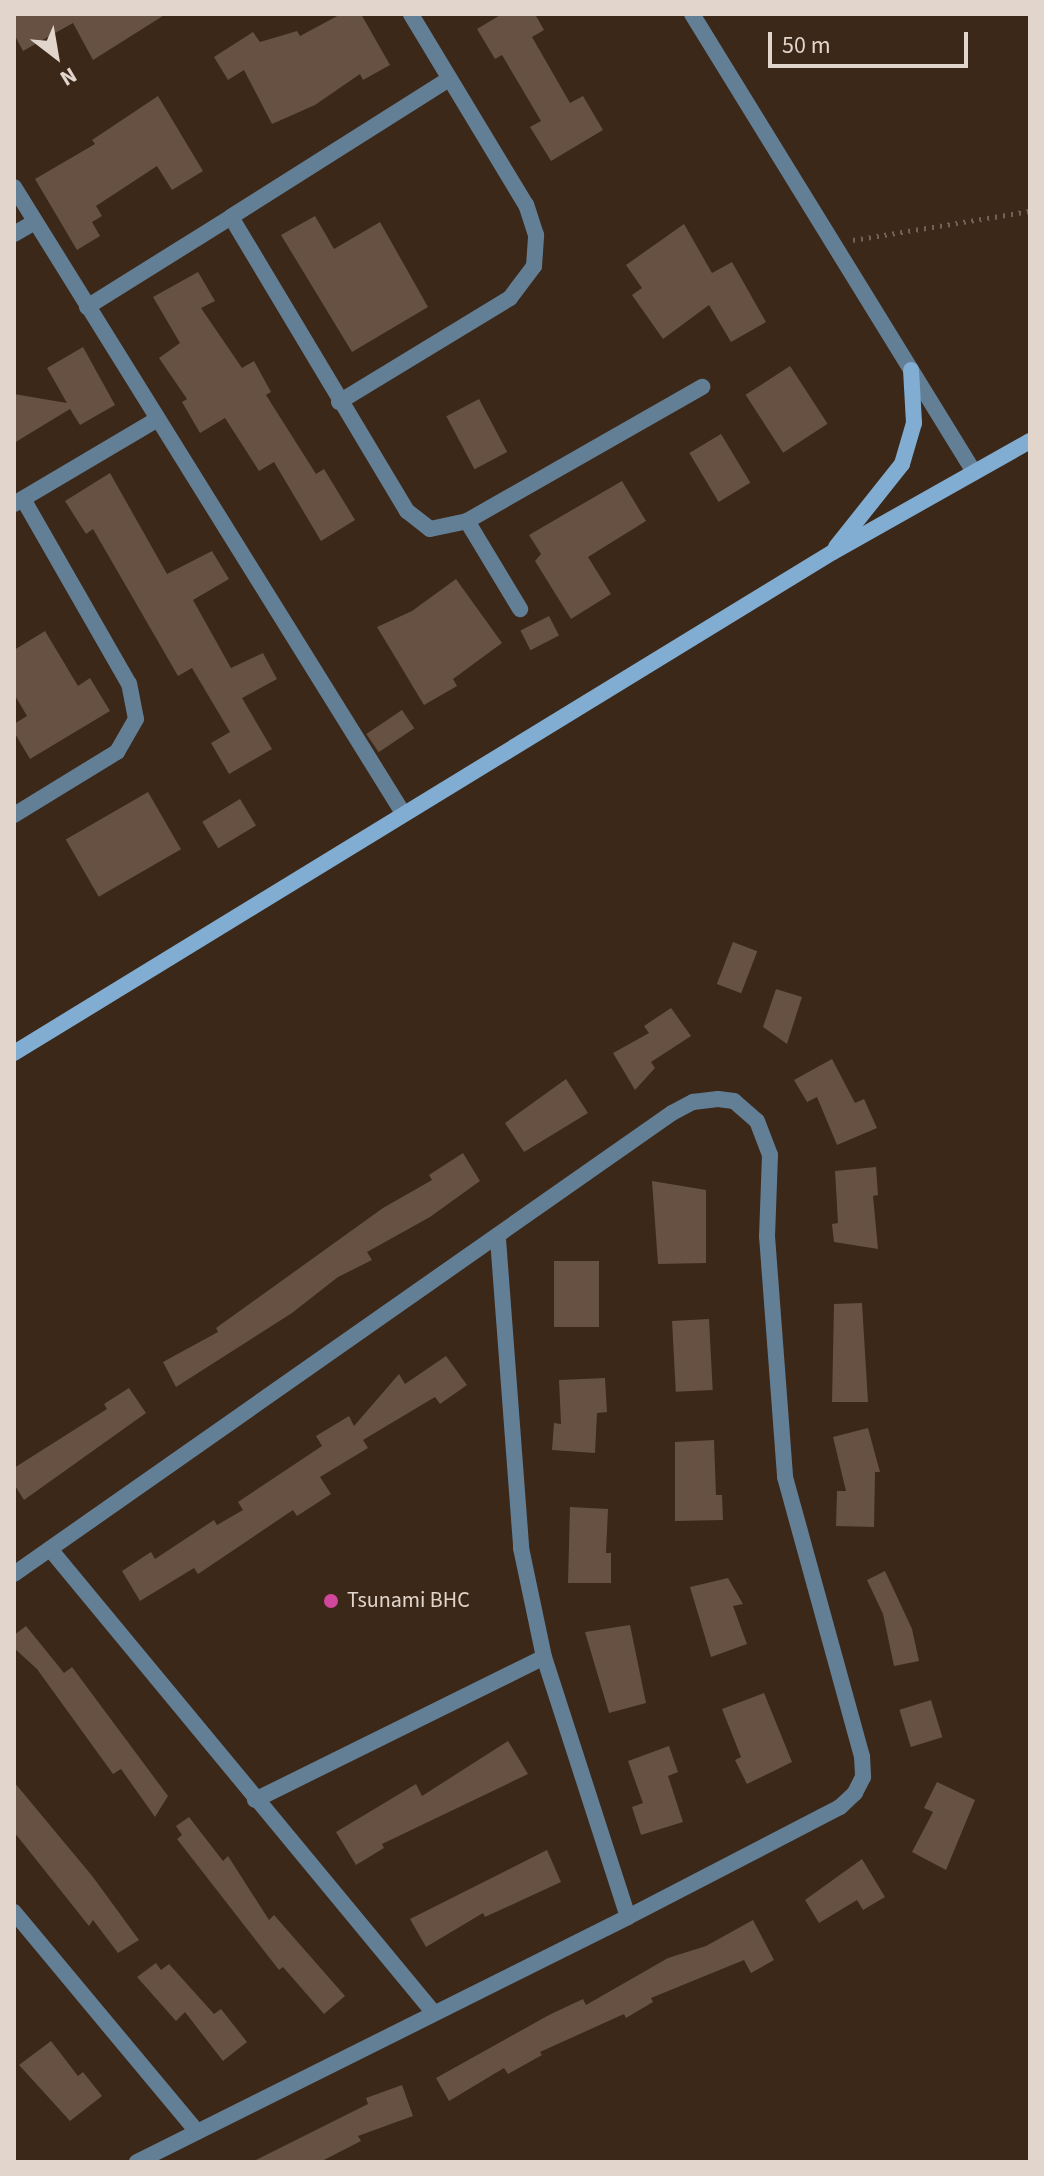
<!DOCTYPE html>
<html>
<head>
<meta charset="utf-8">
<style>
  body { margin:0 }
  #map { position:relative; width:1044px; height:2176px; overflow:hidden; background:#3b2819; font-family:"Source Sans 3",sans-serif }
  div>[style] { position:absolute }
  .building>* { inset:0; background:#665142; transform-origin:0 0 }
  .path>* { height:5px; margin-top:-2.5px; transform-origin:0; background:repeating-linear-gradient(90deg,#726154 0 2px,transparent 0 8px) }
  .street>* { height:16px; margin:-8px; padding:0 8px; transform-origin:8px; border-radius:8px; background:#637f95 }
  .secondary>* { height:16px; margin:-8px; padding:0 8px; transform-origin:8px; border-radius:8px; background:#80add1 }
  .dots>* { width:22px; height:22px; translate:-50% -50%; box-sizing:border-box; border:4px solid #3b2819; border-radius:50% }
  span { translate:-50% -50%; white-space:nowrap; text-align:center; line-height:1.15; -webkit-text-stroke:8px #3b2819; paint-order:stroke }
  .poi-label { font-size:22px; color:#e2d5cc }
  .left { translate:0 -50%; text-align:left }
  .frame { position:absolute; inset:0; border:16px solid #e2d5cc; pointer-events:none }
  .north { position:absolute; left:16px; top:16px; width:80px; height:80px; -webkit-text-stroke:6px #3b2819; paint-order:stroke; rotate:149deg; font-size:22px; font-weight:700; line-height:32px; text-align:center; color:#e2d5cc }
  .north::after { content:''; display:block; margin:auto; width:28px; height:36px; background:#e2d5cc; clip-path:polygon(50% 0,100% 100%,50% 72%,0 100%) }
  .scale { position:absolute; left:768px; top:32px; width:200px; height:36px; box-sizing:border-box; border:4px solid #e2d5cc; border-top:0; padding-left:10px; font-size:24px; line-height:28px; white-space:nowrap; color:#e2d5cc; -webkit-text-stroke:6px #3b2819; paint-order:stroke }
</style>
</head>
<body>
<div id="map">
  <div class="building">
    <i style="clip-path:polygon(14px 14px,166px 14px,93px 60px,73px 23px,23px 51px,14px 34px)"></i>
    <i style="clip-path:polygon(341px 14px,361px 14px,390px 65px,363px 80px,360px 74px,315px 105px,272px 124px,244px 70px,228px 80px,214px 57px,253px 32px,260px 42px,297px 31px,300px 36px)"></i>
    <i style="clip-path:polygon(502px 14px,535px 14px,544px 30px,532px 37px,570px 103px,583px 96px,603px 130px,551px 161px,530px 127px,541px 121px,502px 55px,495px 59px,477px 29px)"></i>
    <i style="clip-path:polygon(158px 96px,203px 171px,172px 190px,157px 166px,96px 206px,102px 216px,92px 222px,100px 236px,77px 250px,35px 179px,95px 144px,92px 140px)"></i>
    <i style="clip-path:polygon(315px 216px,334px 249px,380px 222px,428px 307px,352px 352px,281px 235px)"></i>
    <i style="clip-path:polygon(684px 224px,712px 273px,732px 262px,766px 322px,731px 342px,709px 305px,663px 339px,632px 295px,642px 288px,626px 265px)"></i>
    <i style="clip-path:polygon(198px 272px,215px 301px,201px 308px,242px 368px,254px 361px,271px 392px,266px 395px,316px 474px,324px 469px,355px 520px,321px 541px,274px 462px,259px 471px,225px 418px,200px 433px,182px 402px,187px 399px,159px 358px,180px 343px,153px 297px)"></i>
    <i style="clip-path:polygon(83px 347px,115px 405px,80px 425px,70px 409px,14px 443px,14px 394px,67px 403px,47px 368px)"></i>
    <i style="left:790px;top:366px;width:69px;height:53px;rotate:57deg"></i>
    <i style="left:479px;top:399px;width:60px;height:37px;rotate:62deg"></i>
    <i style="left:721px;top:434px;width:57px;height:37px;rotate:59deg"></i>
    <i style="clip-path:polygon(110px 473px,167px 574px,212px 551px,229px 579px,193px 600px,231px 668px,263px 653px,277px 679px,242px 698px,272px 749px,229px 774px,211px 743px,230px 732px,192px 668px,178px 676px,93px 529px,86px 534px,65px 501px)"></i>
    <i style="clip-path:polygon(622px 481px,646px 521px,588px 557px,611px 594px,571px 619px,535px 561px,541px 554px,529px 535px)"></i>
    <i style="clip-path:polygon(456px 579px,502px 643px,453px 679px,457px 686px,424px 705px,377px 627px,412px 611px)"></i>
    <i style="left:549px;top:616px;width:22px;height:32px;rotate:63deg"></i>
    <i style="clip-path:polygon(45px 631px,78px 686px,90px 678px,110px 711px,30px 759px,14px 732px,14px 724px,27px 716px,14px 694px,14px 650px)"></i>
    <i style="left:402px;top:710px;width:22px;height:43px;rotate:56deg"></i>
    <i style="left:148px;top:792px;width:66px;height:95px;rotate:60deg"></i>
    <i style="left:240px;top:799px;width:31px;height:44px;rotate:59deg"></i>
    <i style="left:733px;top:942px;width:26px;height:45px;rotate:21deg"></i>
    <i style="clip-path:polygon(776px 989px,802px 997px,787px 1044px,763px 1027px)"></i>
    <i style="clip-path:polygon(671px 1008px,691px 1036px,651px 1062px,655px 1068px,635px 1090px,613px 1053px,649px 1033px,644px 1026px)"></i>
    <i style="clip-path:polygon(832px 1059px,855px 1103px,864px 1099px,877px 1128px,837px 1145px,817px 1097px,807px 1102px,794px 1080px)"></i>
    <i style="clip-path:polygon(566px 1079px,588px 1113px,524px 1152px,505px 1123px)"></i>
    <i style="clip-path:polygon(463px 1153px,480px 1181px,430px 1217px,367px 1252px,372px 1260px,338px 1277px,292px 1313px,176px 1387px,163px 1362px,218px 1332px,216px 1328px,383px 1208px,432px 1180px,429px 1175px)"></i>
    <i style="clip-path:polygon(876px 1167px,878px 1195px,873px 1196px,878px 1249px,834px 1242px,832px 1224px,838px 1223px,835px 1171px)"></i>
    <i style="clip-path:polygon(652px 1181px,706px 1190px,706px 1263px,658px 1264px)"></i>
    <i style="left:599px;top:1261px;width:66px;height:45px;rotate:90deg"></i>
    <i style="clip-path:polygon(862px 1303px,868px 1402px,832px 1402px,834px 1304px)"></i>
    <i style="left:709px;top:1319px;width:71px;height:37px;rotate:87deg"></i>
    <i style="clip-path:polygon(446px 1356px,467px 1385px,440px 1404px,435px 1397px,363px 1440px,368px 1448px,320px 1477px,331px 1494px,297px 1516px,293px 1510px,198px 1574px,194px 1568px,140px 1601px,122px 1571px,151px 1552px,155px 1559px,214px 1520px,217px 1525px,243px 1510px,238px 1502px,322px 1446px,316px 1436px,349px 1416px,354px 1426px,399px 1374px,405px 1384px)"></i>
    <i style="clip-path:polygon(605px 1378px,607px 1412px,597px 1413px,595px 1453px,552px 1450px,554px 1423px,561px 1424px,559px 1380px)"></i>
    <i style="clip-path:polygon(129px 1388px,146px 1413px,24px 1500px,14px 1484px,14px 1468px,107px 1409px,104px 1404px)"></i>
    <i style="clip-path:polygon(868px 1428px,880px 1472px,875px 1472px,874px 1527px,836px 1526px,837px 1491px,846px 1491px,833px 1437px)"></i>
    <i style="clip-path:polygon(714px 1440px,716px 1495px,722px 1495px,723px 1520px,675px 1521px,675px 1442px)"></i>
    <i style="clip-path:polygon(570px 1507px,608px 1509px,606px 1553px,611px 1553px,611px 1583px,568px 1583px)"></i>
    <i style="clip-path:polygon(885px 1571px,912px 1629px,919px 1661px,894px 1666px,883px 1614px,867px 1580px)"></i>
    <i style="clip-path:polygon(728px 1578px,743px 1604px,733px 1606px,747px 1644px,711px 1657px,690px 1587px)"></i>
    <i style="clip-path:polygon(630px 1625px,646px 1703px,609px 1713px,585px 1632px)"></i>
    <i style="clip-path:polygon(26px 1626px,64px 1673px,72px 1667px,168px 1796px,155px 1817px,121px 1769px,113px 1774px,37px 1669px,14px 1648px,14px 1635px)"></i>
    <i style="clip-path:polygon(764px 1693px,792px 1762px,747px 1784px,735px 1760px,741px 1757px,722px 1709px)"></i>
    <i style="left:931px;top:1700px;width:39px;height:33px;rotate:73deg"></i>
    <i style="clip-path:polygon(508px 1741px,528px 1774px,382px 1844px,384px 1848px,356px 1865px,336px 1832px,416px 1784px,422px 1796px)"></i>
    <i style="clip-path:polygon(669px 1746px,678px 1772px,668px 1776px,683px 1822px,641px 1835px,632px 1807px,643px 1803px,628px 1761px)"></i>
    <i style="clip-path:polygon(14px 1782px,93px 1877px,139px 1940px,118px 1953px,93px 1920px,89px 1926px,14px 1832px)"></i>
    <i style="clip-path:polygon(937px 1782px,975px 1800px,946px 1870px,912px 1852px,933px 1812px,924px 1808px)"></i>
    <i style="clip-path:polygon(189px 1817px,223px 1861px,228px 1856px,269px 1920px,274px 1915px,345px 1996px,324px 2014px,283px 1967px,279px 1970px,177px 1839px,182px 1835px,176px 1826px)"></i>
    <i style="clip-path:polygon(547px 1850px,561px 1882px,485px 1917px,483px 1913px,426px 1947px,410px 1919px)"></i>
    <i style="clip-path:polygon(862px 1859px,885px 1897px,863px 1910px,857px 1900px,819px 1923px,805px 1900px)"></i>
    <i style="clip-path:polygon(753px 1920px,774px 1960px,751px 1973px,744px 1960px,651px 1998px,653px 2002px,626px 2018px,624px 2014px,540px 2052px,542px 2055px,508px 2074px,504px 2068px,449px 2101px,436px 2078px,549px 2015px,583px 1999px,586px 2005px,668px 1958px,706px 1946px)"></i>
    <i style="clip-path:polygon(156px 1963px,161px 1970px,169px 1964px,214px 2014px,221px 2009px,247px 2042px,223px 2061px,185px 2012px,176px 2021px,137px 1977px)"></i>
    <i style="clip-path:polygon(51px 2041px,78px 2076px,83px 2072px,102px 2096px,70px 2121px,19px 2065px)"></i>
    <i style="clip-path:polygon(402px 2085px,413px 2116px,358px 2136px,361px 2141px,320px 2162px,252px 2162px,368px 2104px,366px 2098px)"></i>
  </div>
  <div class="path">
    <i style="left:853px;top:240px;width:179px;rotate:-9.3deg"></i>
  </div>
  <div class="street">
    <i style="left:692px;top:14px;width:538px;rotate:58.38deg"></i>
    <i style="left:449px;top:79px;width:258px;rotate:147.7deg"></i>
    <i style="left:231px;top:217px;width:343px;rotate:59.1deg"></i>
    <i style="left:407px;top:511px;width:29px;rotate:38deg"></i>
    <i style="left:430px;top:529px;width:38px;rotate:-12deg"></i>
    <i style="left:467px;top:521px;width:271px;rotate:-29.7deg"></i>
    <i style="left:14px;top:187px;width:737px;rotate:58.14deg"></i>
    <i style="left:14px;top:234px;width:24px;rotate:-30deg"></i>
    <i style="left:87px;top:307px;width:170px;rotate:-32deg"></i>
    <i style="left:339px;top:402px;width:200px;rotate:-31.3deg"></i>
    <i style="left:510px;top:298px;width:40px;rotate:-53deg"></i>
    <i style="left:534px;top:266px;width:31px;rotate:-86deg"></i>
    <i style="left:536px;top:235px;width:32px;rotate:-108deg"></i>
    <i style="left:526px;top:205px;width:223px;rotate:-121.1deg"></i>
    <i style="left:14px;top:504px;width:165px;rotate:-30.6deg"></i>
    <i style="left:467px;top:521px;width:103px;rotate:58.9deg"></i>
    <i style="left:14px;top:815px;width:121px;rotate:-31.5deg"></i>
    <i style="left:117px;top:752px;width:38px;rotate:-60deg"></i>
    <i style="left:136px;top:719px;width:36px;rotate:-101deg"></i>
    <i style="left:129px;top:684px;width:213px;rotate:-119.8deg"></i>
    <i style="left:498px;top:1239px;width:310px;rotate:85.7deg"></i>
    <i style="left:521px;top:1548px;width:111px;rotate:78.1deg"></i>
    <i style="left:544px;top:1657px;width:273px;rotate:72.1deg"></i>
    <i style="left:50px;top:1549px;width:602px;rotate:50.39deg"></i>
    <i style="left:14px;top:1574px;width:803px;rotate:-35.02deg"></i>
    <i style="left:672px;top:1113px;width:24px;rotate:-28deg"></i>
    <i style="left:693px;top:1102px;width:25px;rotate:-7deg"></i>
    <i style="left:718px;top:1099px;width:16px;rotate:7deg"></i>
    <i style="left:734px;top:1101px;width:30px;rotate:41deg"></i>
    <i style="left:757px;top:1121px;width:36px;rotate:69deg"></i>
    <i style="left:770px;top:1155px;width:81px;rotate:92.1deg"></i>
    <i style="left:767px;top:1236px;width:242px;rotate:85.7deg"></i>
    <i style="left:785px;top:1477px;width:289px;rotate:74.6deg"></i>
    <i style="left:862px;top:1756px;width:21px;rotate:87deg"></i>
    <i style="left:863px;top:1777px;width:18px;rotate:117deg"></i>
    <i style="left:855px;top:1793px;width:21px;rotate:137deg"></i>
    <i style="left:840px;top:1807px;width:239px;rotate:152.6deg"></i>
    <i style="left:628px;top:1917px;width:549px;rotate:153.48deg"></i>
    <i style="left:255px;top:1800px;width:322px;rotate:-26.3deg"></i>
    <i style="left:14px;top:1912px;width:286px;rotate:50.2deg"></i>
  </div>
  <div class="secondary">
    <i style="left:836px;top:547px;width:106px;rotate:-51.5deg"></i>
    <i style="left:902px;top:464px;width:43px;rotate:-73.7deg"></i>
    <i style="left:914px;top:423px;width:53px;rotate:-93.2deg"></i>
    <i style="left:14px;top:1053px;width:960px;rotate:-31.46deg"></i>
    <i style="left:833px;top:552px;width:226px;rotate:-29.4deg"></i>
  </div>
  <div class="dots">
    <i style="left:331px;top:1601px;background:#d1479c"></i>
  </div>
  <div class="poi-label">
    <span class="left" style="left:347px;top:1601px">Tsunami BHC</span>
  </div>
  <div class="frame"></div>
  <div class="north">N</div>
  <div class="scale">50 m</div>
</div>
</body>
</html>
